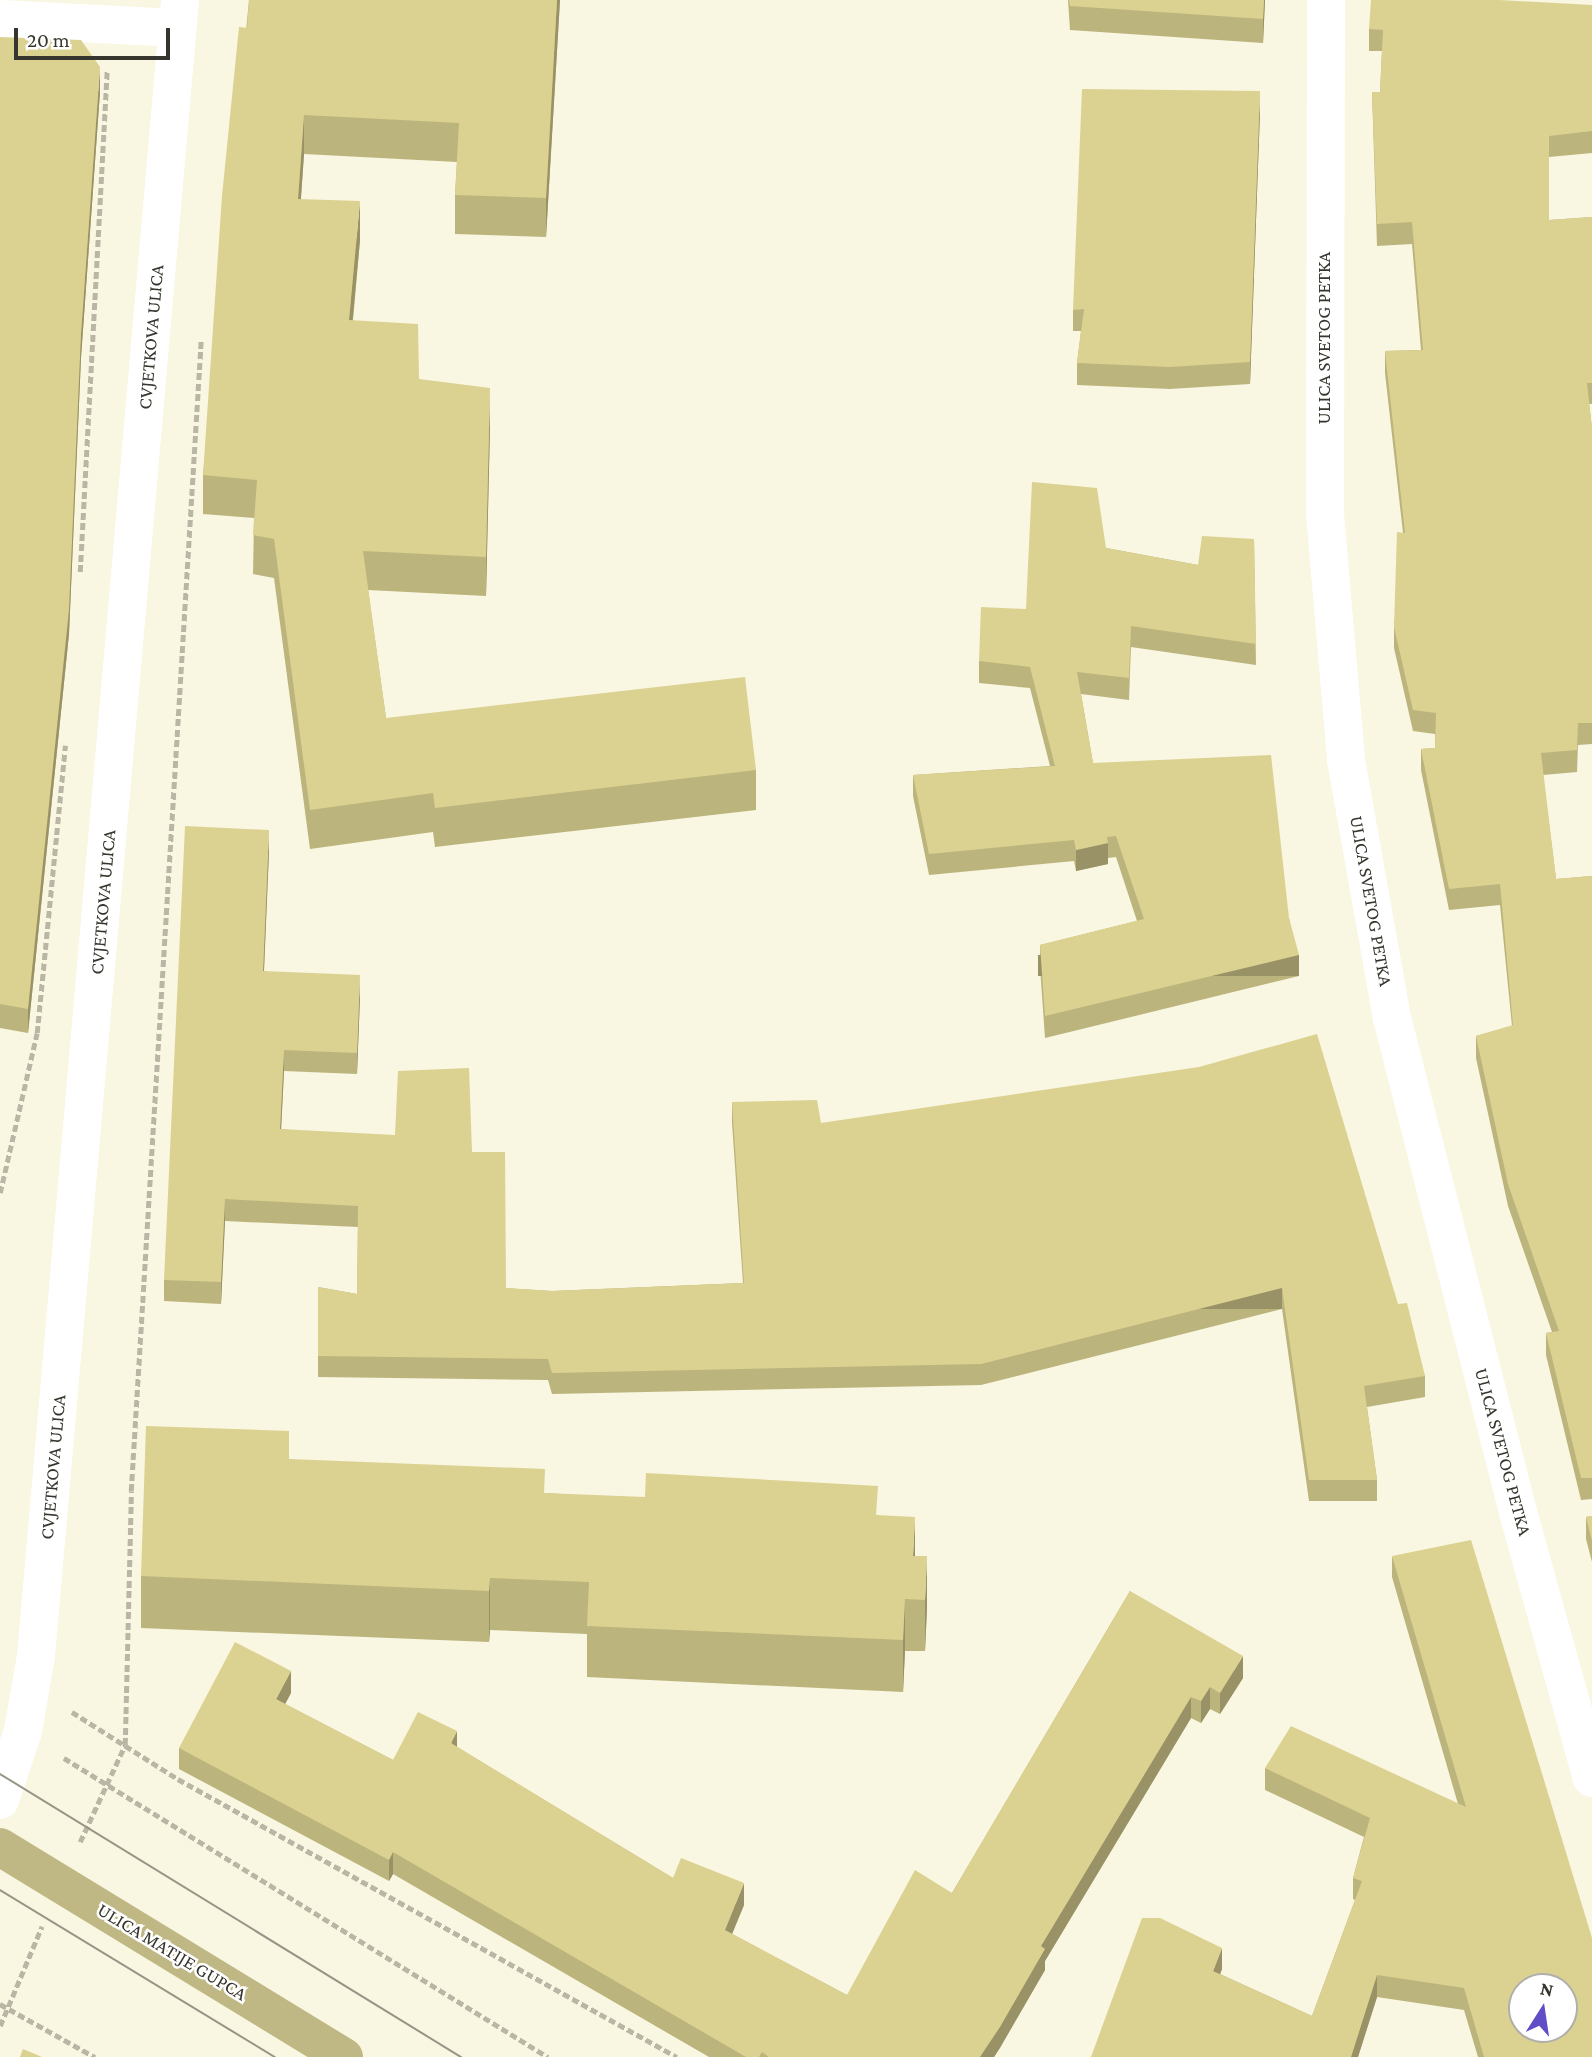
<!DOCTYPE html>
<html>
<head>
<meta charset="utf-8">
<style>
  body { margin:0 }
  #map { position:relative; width:1592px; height:2057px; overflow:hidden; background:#f9f6e1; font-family:"Crimson Pro",serif }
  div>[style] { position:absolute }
  .path>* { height:4.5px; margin-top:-2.25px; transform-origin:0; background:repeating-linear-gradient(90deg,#b9b6a6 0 7px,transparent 0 10.5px) }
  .minor>* { height:38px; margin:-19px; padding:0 19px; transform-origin:19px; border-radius:19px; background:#fff }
  .major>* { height:38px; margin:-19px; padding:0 19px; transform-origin:19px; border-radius:19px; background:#bfb884 }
  .tram>* { height:2px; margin:-1px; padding:0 1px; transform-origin:1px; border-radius:1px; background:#969486 }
  .wall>* { inset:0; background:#bcb47d }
  .shaded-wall>* { inset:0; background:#999266; transform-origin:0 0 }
  .building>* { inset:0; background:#dbd191 }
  span { translate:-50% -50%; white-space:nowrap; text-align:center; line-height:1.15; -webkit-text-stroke:5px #fff; paint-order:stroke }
  .street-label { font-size:19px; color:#37362e }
  .north { position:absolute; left:1508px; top:1973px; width:70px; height:70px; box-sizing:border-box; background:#fff; border:2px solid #afafab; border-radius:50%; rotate:12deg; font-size:19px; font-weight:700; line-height:28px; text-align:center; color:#37362e }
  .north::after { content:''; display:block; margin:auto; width:24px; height:32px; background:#5f4ec6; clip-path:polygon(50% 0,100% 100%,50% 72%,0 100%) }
  .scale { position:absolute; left:14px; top:28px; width:156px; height:32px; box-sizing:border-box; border:4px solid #37362e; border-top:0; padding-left:9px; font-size:21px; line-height:24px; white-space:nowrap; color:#37362e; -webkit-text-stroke:5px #fff; paint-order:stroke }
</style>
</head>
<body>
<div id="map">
  <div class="path">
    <i style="left:80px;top:572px;width:502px;rotate:-86.92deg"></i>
    <i style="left:0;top:1193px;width:164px;rotate:-77deg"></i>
    <i style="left:37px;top:1033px;width:289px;rotate:-84.4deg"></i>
    <i style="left:72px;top:1712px;width:125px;rotate:32.3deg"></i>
    <i style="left:178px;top:1779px;width:571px;rotate:29.12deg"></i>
    <i style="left:64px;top:1758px;width:569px;rotate:31.71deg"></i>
    <i style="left:80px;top:1842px;width:107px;rotate:-65.1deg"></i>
    <i style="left:125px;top:1745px;width:254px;rotate:-88.6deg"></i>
    <i style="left:131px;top:1491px;width:1153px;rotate:-86.52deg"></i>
    <i style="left:0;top:2004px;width:109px;rotate:29.2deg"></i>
    <i style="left:0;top:2026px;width:108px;rotate:-67.2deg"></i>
  </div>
  <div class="minor">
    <i style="left:1326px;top:0;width:514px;rotate:90.11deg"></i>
    <i style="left:1325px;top:514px;width:247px;rotate:85.1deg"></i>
    <i style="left:1346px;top:760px;width:262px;rotate:79.9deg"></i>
    <i style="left:1392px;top:1018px;width:510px;rotate:75.69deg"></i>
    <i style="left:1518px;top:1512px;width:276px;rotate:74.5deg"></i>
    <i style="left:0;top:19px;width:177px;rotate:2.9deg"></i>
    <i style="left:0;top:1800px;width:73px;rotate:-71.6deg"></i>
    <i style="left:23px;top:1731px;width:76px;rotate:-80.2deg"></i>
    <i style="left:36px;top:1656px;width:1662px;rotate:-85.03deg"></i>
  </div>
  <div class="major">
    <i style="left:0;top:1847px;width:403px;rotate:31.4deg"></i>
  </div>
  <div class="tram">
    <i style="left:0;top:1774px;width:541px;rotate:31.55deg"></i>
    <i style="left:0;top:1890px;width:322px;rotate:31.3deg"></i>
  </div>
  <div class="wall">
    <i style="clip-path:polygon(249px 0,560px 0,546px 237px,455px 234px,455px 195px,457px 162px,304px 154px,301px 199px,360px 240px,353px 320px,419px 379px,490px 427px,486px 596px,368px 590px,386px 718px,756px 770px,756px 810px,435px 847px,433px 832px,310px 849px,274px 578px,253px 574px,254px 518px,203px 514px,203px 475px)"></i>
    <i style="clip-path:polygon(1068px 0,1265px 0,1263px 43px,1070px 30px)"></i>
    <i style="clip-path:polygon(1592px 5px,1592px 153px,1549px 157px,1549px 220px,1592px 217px,1592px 404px,1589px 404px,1592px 428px,1592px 744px,1578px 745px,1577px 772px,1543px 775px,1556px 879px,1592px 876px,1592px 1499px,1581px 1500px,1546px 1355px,1546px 1333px,1552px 1332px,1508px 1206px,1476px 1058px,1476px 1036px,1512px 1026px,1500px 905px,1449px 910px,1421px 770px,1421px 749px,1435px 748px,1435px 734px,1413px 731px,1394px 648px,1394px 627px,1403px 533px,1385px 373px,1385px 351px,1421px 350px,1412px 244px,1377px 246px,1372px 92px,1380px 92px,1382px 51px,1369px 51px,1369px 29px)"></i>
    <i style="clip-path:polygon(0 37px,100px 92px,81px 358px,69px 634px,28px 1033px,0 1028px)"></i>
    <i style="clip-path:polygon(1260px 112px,1250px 384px,1170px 389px,1077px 385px,1077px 363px,1081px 331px,1073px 331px,1073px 310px)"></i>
    <i style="clip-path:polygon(1254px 539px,1256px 665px,1131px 647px,1129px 700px,1081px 694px,1093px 763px,1289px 918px,1299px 976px,1045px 1038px,1040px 967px,1040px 945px,1137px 921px,1116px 857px,1108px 858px,1108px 864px,1076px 871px,1074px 861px,929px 875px,913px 796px,913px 775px,1050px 766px,1030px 688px,979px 683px,979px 661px,1026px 609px,1106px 548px,1198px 565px)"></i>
    <i style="clip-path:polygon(269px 851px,264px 971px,360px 997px,357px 1074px,284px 1071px,281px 1129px,472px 1152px,506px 1288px,552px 1291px,743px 1283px,732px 1123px,732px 1102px,821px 1123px,1398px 1304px,1425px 1376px,1425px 1397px,1367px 1407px,1377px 1480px,1377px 1501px,1309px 1501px,1282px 1309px,981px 1385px,552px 1394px,548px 1380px,318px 1377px,318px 1287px,357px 1294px,358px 1227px,225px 1221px,221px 1304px,164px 1301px,164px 1280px)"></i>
    <i style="clip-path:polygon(289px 1459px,545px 1493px,878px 1515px,915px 1556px,927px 1608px,925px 1651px,905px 1651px,903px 1692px,587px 1677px,587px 1634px,490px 1630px,489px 1642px,141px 1628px,141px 1576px)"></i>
    <i style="clip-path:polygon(1592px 1516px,1592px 1562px,1586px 1539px,1586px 1517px)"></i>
    <i style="clip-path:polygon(1392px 1556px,1592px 2057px,1478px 2057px,1464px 2010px,1377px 1997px,1358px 2057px,1091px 2057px,1222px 1969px,1220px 1974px,1312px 2016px,1355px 1900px,1353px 1899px,1353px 1878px,1364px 1837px,1265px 1790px,1265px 1768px,1458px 1804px,1392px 1577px)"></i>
    <i style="clip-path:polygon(1130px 1591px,1243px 1678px,1220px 1714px,1210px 1709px,1201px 1723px,1191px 1718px,1045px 1961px,1045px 1970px,994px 2057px,709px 2057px,393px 1874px,389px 1881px,179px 1769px,179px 1748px,291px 1693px,285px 1704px,393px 1760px,457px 1747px,673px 1878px,744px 1905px,732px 1934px,847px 1995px,952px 1893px)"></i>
  </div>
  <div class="shaded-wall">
    <i style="clip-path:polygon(557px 0,560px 0,546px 237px,546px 198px)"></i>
    <i style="clip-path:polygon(1264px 0,1265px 0,1263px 43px,1263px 19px)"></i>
    <i style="clip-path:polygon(100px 67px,100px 92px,81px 358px,69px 634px,28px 1033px,28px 1009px,81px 334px)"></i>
    <i style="clip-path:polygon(1260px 91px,1260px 112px,1250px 384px,1250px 362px)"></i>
    <i style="clip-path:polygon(304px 115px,304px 154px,298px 238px,298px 199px)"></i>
    <i style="clip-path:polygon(360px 201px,360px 240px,349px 359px,349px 320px)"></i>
    <i style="clip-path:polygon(490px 388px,490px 427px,486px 596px,486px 557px)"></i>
    <i style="clip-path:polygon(269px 830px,269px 851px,263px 993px,263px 971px)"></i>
    <i style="clip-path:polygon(1108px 843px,1108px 864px,1076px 871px,1076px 850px)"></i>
    <i style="left:1299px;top:955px;width:21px;height:261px;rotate:90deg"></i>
    <i style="clip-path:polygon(360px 975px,360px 997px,357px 1074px,357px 1053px)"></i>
    <i style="clip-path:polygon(284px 1050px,284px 1071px,280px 1151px,280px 1129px)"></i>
    <i style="clip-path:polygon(225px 1199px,225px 1221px,221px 1304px,221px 1282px)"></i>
    <i style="left:1282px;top:1288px;width:21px;height:310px;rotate:90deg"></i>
    <i style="clip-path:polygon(915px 1517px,915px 1569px,913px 1556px)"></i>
    <i style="clip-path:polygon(927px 1556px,927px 1608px,925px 1651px,925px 1600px)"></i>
    <i style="clip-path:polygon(490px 1578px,490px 1630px,489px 1642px,489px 1591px)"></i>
    <i style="clip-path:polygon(905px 1599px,905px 1651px,903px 1692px,903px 1640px)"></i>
    <i style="clip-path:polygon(1243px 1656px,1243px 1678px,1220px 1714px,1220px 1693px)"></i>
    <i style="clip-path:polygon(291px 1671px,291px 1693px,276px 1721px,276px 1699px)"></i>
    <i style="clip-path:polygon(1210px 1687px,1210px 1709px,1201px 1723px,1201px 1701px)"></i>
    <i style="clip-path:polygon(1191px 1697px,1191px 1718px,1045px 1961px,1045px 1970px,1000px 2048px,994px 2057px,980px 2057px,1041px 1946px)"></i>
    <i style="clip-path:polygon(457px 1731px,457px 1753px,451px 1743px)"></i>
    <i style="clip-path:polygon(393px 1852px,393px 1874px,389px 1881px,389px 1860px)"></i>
    <i style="clip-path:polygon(744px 1883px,744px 1905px,725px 1951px,725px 1930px)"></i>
    <i style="clip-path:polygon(1222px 1948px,1222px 1969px,1213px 1992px,1213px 1971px)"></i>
    <i style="clip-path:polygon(1377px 1975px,1377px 1997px,1358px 2057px,1351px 2057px)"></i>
  </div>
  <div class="building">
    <i style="clip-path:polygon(249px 0,557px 0,546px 198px,455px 195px,459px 123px,304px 115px,298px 199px,360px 201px,349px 320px,418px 324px,419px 379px,490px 388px,486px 557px,363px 551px,386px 718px,745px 677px,756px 770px,435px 808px,433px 793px,310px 810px,274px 539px,253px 535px,257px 480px,203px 475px,222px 196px,239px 27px,247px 28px)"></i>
    <i style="clip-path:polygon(1069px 0,1264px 0,1263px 19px,1070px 6px)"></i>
    <i style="clip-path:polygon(1371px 0,1499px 0,1592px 5px,1592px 131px,1549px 136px,1549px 220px,1592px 217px,1592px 383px,1587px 383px,1592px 428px,1592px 723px,1578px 723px,1577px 750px,1541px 753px,1556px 879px,1592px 876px,1592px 1478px,1581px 1478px,1546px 1333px,1559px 1331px,1508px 1184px,1476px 1036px,1513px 1025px,1500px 884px,1449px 889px,1421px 749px,1435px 748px,1436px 713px,1413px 710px,1394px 627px,1397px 532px,1405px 533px,1385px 351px,1423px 350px,1412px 222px,1377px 224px,1372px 92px,1380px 92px,1383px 30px,1369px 29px)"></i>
    <i style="clip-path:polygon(0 37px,81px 40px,100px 67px,81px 334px,69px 610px,28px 1009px,0 1004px)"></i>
    <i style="clip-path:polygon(1082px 89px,1260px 91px,1250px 362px,1170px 367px,1077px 363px,1084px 309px,1073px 310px)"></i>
    <i style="clip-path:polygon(1032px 482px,1097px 488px,1106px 548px,1198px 565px,1202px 536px,1254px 539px,1256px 644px,1131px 626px,1129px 678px,1077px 672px,1093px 763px,1271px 755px,1289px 918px,1299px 955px,1045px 1016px,1040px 945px,1144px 919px,1116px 836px,1107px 837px,1108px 843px,1076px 850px,1074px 840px,929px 854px,913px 775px,1055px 766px,1030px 667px,979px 661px,981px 607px,1026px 609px)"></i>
    <i style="clip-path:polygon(185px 826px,269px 830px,263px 971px,360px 975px,357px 1053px,284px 1050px,280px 1129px,395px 1135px,398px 1071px,469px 1068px,472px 1152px,505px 1152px,506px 1288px,552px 1291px,744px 1283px,732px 1102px,817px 1100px,821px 1123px,1199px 1067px,1317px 1034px,1398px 1304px,1407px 1303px,1425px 1376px,1364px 1386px,1377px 1480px,1309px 1480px,1282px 1288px,981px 1364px,552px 1373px,548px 1359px,318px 1356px,318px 1287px,357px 1294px,358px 1206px,225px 1199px,221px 1282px,164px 1280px)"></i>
    <i style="clip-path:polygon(146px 1426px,289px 1431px,289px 1459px,545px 1469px,544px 1493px,645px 1497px,646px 1473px,878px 1486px,876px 1515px,915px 1517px,913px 1556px,927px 1556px,925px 1600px,905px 1599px,903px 1640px,587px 1626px,589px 1582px,490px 1578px,489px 1591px,141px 1576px)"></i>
    <i style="clip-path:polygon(1592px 1516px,1592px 1541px,1586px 1517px)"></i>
    <i style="clip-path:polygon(evenodd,1471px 1540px,1592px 1938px,1592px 2057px,1484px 2057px,1464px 1988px,1377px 1975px,1351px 2057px,1091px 2057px,1142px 1918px,1160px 1918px,1222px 1948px,1213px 1971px,1312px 2016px,1362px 1881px,1353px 1878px,1370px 1818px,1265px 1768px,1291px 1726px,1466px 1807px,1392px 1556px,1471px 1540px,1522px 1987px,1564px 1987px,1564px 2029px,1522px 2029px,1522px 1987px)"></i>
    <i style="clip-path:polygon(1130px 1591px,1243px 1656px,1220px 1693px,1210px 1687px,1201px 1701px,1191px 1697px,1041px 1946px,1045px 1949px,1000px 2027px,980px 2057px,769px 2057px,762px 2052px,759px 2057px,746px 2057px,393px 1852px,389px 1860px,179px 1748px,235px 1642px,291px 1671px,276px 1699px,393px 1760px,418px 1712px,457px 1731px,451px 1743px,673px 1878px,681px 1858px,744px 1883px,725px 1930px,847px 1995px,915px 1870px,952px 1893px)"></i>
    <i style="clip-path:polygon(23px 2049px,42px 2057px,20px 2057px)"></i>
  </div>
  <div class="street-label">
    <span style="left:151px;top:337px;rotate:-85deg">CVJETKOVA ULICA</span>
    <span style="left:1324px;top:338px;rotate:-90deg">ULICA SVETOG PETKA</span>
    <span style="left:1371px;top:901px;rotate:80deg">ULICA SVETOG PETKA</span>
    <span style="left:103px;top:902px;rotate:-85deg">CVJETKOVA ULICA</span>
    <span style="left:1503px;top:1452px;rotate:75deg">ULICA SVETOG PETKA</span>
    <span style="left:53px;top:1467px;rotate:-85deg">CVJETKOVA ULICA</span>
    <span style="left:172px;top:1952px;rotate:31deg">ULICA MATIJE GUPCA</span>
  </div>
  <div class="north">N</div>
  <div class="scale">20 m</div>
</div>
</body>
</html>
